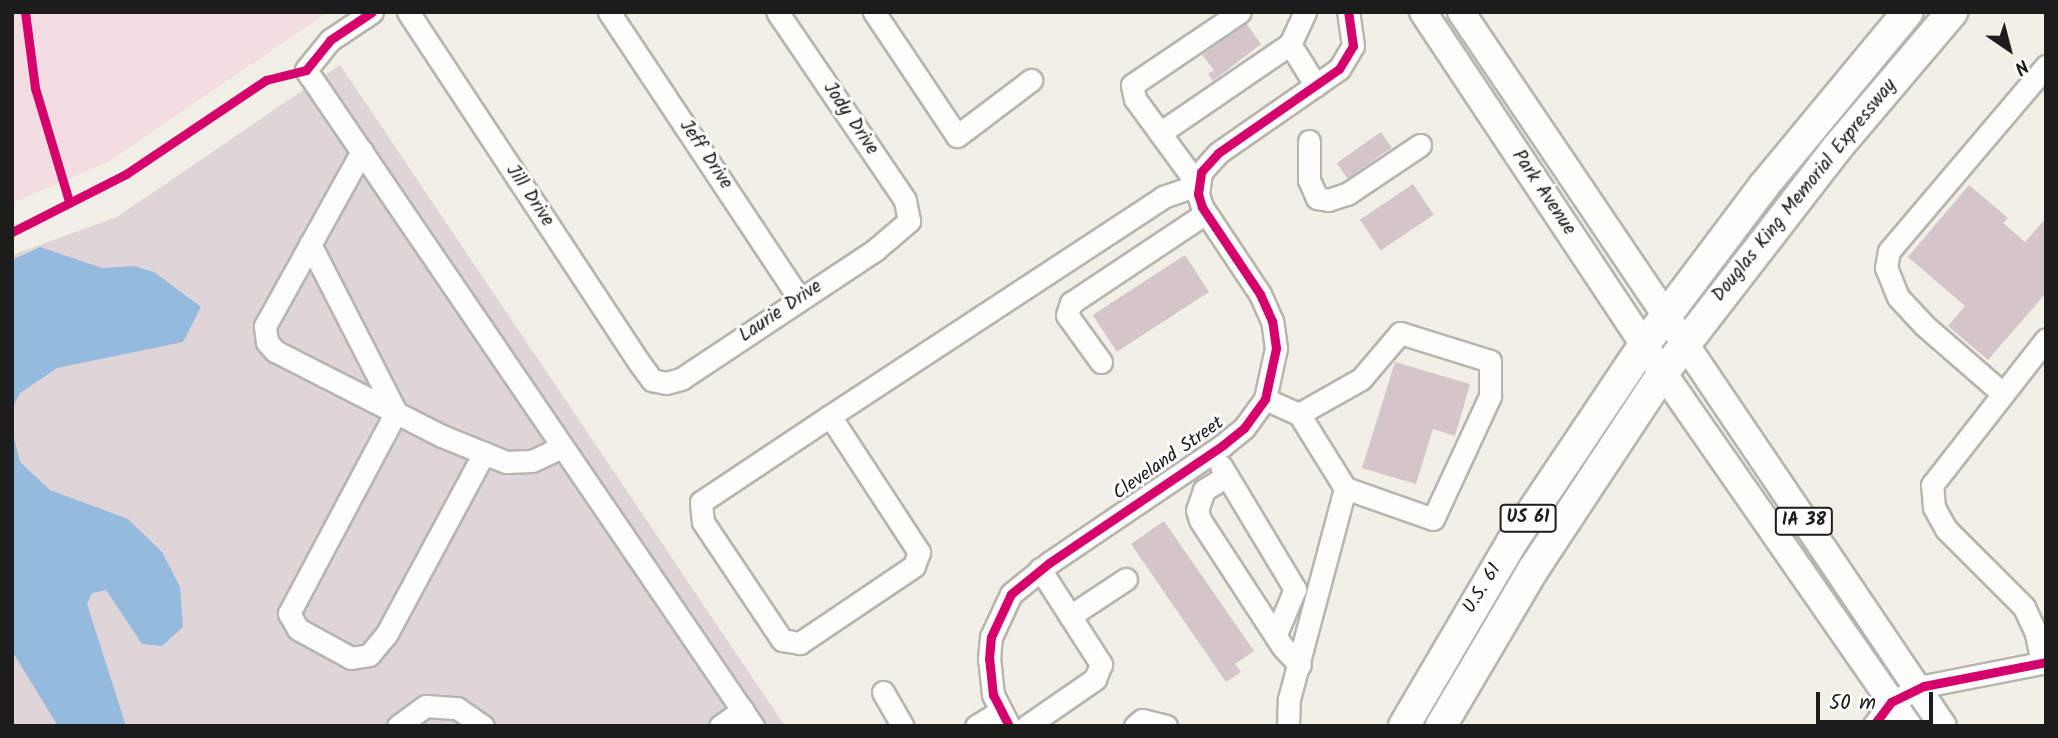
<!DOCTYPE html>
<html>
<head>
<meta charset="utf-8">
<style>
  body { margin:0 }
  #map { position:relative; width:2058px; height:738px; overflow:hidden; background:#f2efe6; font-family:Kalam,sans-serif }
  div>[style] { position:absolute }
  .built>* { inset:0; background:#f3dde0 }
  .industrial>* { inset:0; background:#dfd4d8 }
  .water>* { inset:0; background:#94bade }
  .building>* { inset:0; background:#d4c5ca; transform-origin:0 0 }
  .roads { filter:drop-shadow(2px 0 #b7b5af) drop-shadow(-2px 0 #b7b5af) drop-shadow(0 2px #b7b5af) drop-shadow(0 -2px #b7b5af) }
  .minor>* { height:21px; margin:-10.5px; padding:0 10.5px; transform-origin:10.5px; border-radius:10.5px; background:#fdfdfb }
  .major>* { height:26px; margin:-13px; padding:0 13px; transform-origin:13px; border-radius:13px; background:#fdfdfb }
  .highway>* { height:30px; margin:-15px; padding:0 15px; transform-origin:15px; border-radius:15px; background:#fdfdfb }
  .cycleway>* { height:9px; margin:-4.5px; padding:0 4.5px; transform-origin:4.5px; border-radius:4.5px; background:#d6006c }
  span { translate:-50% -50%; white-space:nowrap; text-align:center; line-height:1.15; -webkit-text-stroke:6px #fff; paint-order:stroke }
  .shield-label span { padding:2px 5px; background:#fff; border:2px solid; border-radius:5px; -webkit-text-stroke-width:0 }
  .shield-label { font-size:18px; color:#1c1c1c; font-weight:700 }
  .street-label { font-size:19px; color:#1c1c1c }
  .frame { position:absolute; inset:0; border:14px solid #1c1c1c; pointer-events:none }
  .north { position:absolute; left:1974px; top:14px; width:70px; height:70px; -webkit-text-stroke:5px #fff; paint-order:stroke; rotate:145deg; font-size:19px; font-weight:700; line-height:28px; text-align:center; color:#1c1c1c }
  .north::after { content:''; display:block; margin:auto; width:24px; height:32px; background:#1c1c1c; clip-path:polygon(50% 0,100% 100%,50% 72%,0 100%) }
  .scale { position:absolute; left:1816px; top:692px; width:117px; height:32px; box-sizing:border-box; border:4px solid #1c1c1c; border-top:0; padding-left:9px; font-size:21px; line-height:24px; white-space:nowrap; color:#1c1c1c; -webkit-text-stroke:5px #fff; paint-order:stroke }
</style>
</head>
<body>
<div id="map">
  <div class="built">
    <i style="clip-path:polygon(12px 12px,328px 12px,108px 162px,12px 203px)"></i>
  </div>
  <div class="industrial">
    <i style="clip-path:polygon(340px 65px,785px 726px,12px 726px,12px 255px,117px 217px)"></i>
  </div>
  <div class="water">
    <i style="clip-path:polygon(40px 247px,102px 268px,134px 266px,154px 272px,201px 307px,183px 342px,57px 368px,20px 393px,12px 409px,12px 260px)"></i>
    <i style="clip-path:polygon(12px 429px,20px 462px,50px 490px,128px 519px,162px 552px,180px 587px,183px 627px,162px 646px,142px 644px,106px 590px,92px 593px,87px 604px,126px 726px,58px 726px,12px 651px)"></i>
  </div>
  <div class="building">
    <i style="clip-path:polygon(1246px 23px,1261px 44px,1213px 81px,1208px 74px,1214px 70px,1202px 55px)"></i>
    <i style="left:1381px;top:132px;width:19px;height:54px;rotate:55deg"></i>
    <i style="left:1413px;top:184px;width:37px;height:64px;rotate:56deg"></i>
    <i style="clip-path:polygon(1969px 185px,2008px 218px,2003px 223px,2025px 242px,2046px 218px,2046px 293px,1988px 360px,1948px 326px,1965px 306px,1908px 257px)"></i>
    <i style="left:1185px;top:255px;width:44px;height:110px;rotate:57deg"></i>
    <i style="clip-path:polygon(1395px 362px,1470px 384px,1455px 436px,1433px 429px,1416px 484px,1362px 468px)"></i>
    <i style="clip-path:polygon(1164px 521px,1254px 651px,1235px 664px,1241px 672px,1226px 682px,1131px 544px)"></i>
  </div>
  <div class="roads">
    <div class="minor">
      <i style="left:372px;top:12px;width:50px;rotate:146.3deg"></i>
      <i style="left:330px;top:40px;width:38px;rotate:129deg"></i>
      <i style="left:306px;top:70px;width:794px;rotate:55.73deg"></i>
      <i style="left:408px;top:12px;width:423px;rotate:56.6deg"></i>
      <i style="left:641px;top:365px;width:19px;rotate:54deg"></i>
      <i style="left:652px;top:380px;width:14px;rotate:12deg"></i>
      <i style="left:666px;top:383px;width:16px;rotate:-15deg"></i>
      <i style="left:681px;top:379px;width:233px;rotate:-33.6deg"></i>
      <i style="left:875px;top:250px;width:45px;rotate:-40.5deg"></i>
      <i style="left:909px;top:221px;width:21px;rotate:-101deg"></i>
      <i style="left:905px;top:200px;width:227px;rotate:-124.2deg"></i>
      <i style="left:609px;top:12px;width:345px;rotate:56.4deg"></i>
      <i style="left:874px;top:12px;width:149px;rotate:56.2deg"></i>
      <i style="left:957px;top:136px;width:93px;rotate:-37.1deg"></i>
      <i style="left:1305px;top:12px;width:35px;rotate:115deg"></i>
      <i style="left:1290px;top:44px;width:49px;rotate:58.2deg"></i>
      <i style="left:1160px;top:133px;width:158px;rotate:-34.4deg"></i>
      <i style="left:1309px;top:141px;width:39px;rotate:90deg"></i>
      <i style="left:1309px;top:180px;width:20px;rotate:66deg"></i>
      <i style="left:1317px;top:198px;width:11px;rotate:10deg"></i>
      <i style="left:1328px;top:200px;width:20px;rotate:-18deg"></i>
      <i style="left:1347px;top:194px;width:88px;rotate:-33.9deg"></i>
      <i style="left:362px;top:151px;width:200px;rotate:119deg"></i>
      <i style="left:265px;top:326px;width:16px;rotate:83deg"></i>
      <i style="left:267px;top:342px;width:12px;rotate:48deg"></i>
      <i style="left:275px;top:351px;width:187px;rotate:27deg"></i>
      <i style="left:442px;top:436px;width:69px;rotate:22.1deg"></i>
      <i style="left:506px;top:462px;width:26px;rotate:-2deg"></i>
      <i style="left:532px;top:461px;width:33px;rotate:-25deg"></i>
      <i style="left:1198px;top:185px;width:107px;rotate:-126.2deg"></i>
      <i style="left:1135px;top:99px;width:14px;rotate:-102deg"></i>
      <i style="left:1132px;top:85px;width:130px;rotate:-34.1deg"></i>
      <i style="left:310px;top:244px;width:189px;rotate:62.9deg"></i>
      <i style="left:396px;top:412px;width:228px;rotate:118deg"></i>
      <i style="left:289px;top:613px;width:18px;rotate:61deg"></i>
      <i style="left:298px;top:629px;width:60px;rotate:28.7deg"></i>
      <i style="left:351px;top:658px;width:18px;rotate:-9deg"></i>
      <i style="left:369px;top:655px;width:26px;rotate:-50deg"></i>
      <i style="left:386px;top:635px;width:207px;rotate:-61.7deg"></i>
      <i style="left:1101px;top:362px;width:58px;rotate:-125.9deg"></i>
      <i style="left:1067px;top:315px;width:13px;rotate:-72deg"></i>
      <i style="left:1071px;top:303px;width:162px;rotate:-33.7deg"></i>
      <i style="left:2001px;top:392px;width:102px;rotate:-139deg"></i>
      <i style="left:1924px;top:325px;width:38px;rotate:-133deg"></i>
      <i style="left:1898px;top:297px;width:31px;rotate:-112deg"></i>
      <i style="left:1886px;top:268px;width:17px;rotate:-80deg"></i>
      <i style="left:1889px;top:251px;width:243px;rotate:-49.7deg"></i>
      <i style="left:1265px;top:399px;width:37px;rotate:24deg"></i>
      <i style="left:1299px;top:414px;width:87px;rotate:58.1deg"></i>
      <i style="left:1345px;top:488px;width:93px;rotate:19.4deg"></i>
      <i style="left:1433px;top:519px;width:136px;rotate:-65.1deg"></i>
      <i style="left:1490px;top:396px;width:35px;rotate:-90deg"></i>
      <i style="left:1490px;top:361px;width:94px;rotate:-162.7deg"></i>
      <i style="left:1400px;top:333px;width:60px;rotate:130.3deg"></i>
      <i style="left:1361px;top:379px;width:71px;rotate:150.6deg"></i>
      <i style="left:830px;top:416px;width:163px;rotate:56.8deg"></i>
      <i style="left:919px;top:552px;width:15px;rotate:110deg"></i>
      <i style="left:914px;top:566px;width:138px;rotate:146deg"></i>
      <i style="left:800px;top:643px;width:18px;rotate:-171deg"></i>
      <i style="left:782px;top:640px;width:142px;rotate:-123.8deg"></i>
      <i style="left:703px;top:522px;width:20px;rotate:-96deg"></i>
      <i style="left:701px;top:502px;width:155px;rotate:-33.7deg"></i>
      <i style="left:830px;top:416px;width:399px;rotate:-33.3deg"></i>
      <i style="left:1163px;top:197px;width:37px;rotate:-19deg"></i>
      <i style="left:1221px;top:466px;width:144px;rotate:59deg"></i>
      <i style="left:1295px;top:589px;width:49px;rotate:112.9deg"></i>
      <i style="left:1227px;top:476px;width:27px;rotate:149deg"></i>
      <i style="left:1204px;top:490px;width:21px;rotate:109deg"></i>
      <i style="left:1197px;top:510px;width:10px;rotate:73deg"></i>
      <i style="left:1200px;top:520px;width:150px;rotate:56.9deg"></i>
      <i style="left:1282px;top:646px;width:26px;rotate:47deg"></i>
      <i style="left:1070px;top:616px;width:67px;rotate:-33.5deg"></i>
      <i style="left:2042px;top:662px;width:30px;rotate:-102deg"></i>
      <i style="left:2036px;top:633px;width:29px;rotate:-115deg"></i>
      <i style="left:2024px;top:607px;width:110px;rotate:-135deg"></i>
      <i style="left:1946px;top:529px;width:25px;rotate:-119deg"></i>
      <i style="left:1934px;top:507px;width:22px;rotate:-95deg"></i>
      <i style="left:1932px;top:485px;width:185px;rotate:-52deg"></i>
      <i style="left:883px;top:692px;width:39px;rotate:60deg"></i>
      <i style="left:398px;top:726px;width:34px;rotate:-36deg"></i>
      <i style="left:426px;top:706px;width:31px;rotate:4deg"></i>
      <i style="left:457px;top:708px;width:32px;rotate:35deg"></i>
      <i style="left:720px;top:726px;width:28px;rotate:-35deg"></i>
      <i style="left:976px;top:726px;width:29px;rotate:-31deg"></i>
      <i style="left:1009px;top:726px;width:35px;rotate:-117deg"></i>
      <i style="left:993px;top:695px;width:36px;rotate:-96deg"></i>
      <i style="left:989px;top:659px;width:22px;rotate:-85deg"></i>
      <i style="left:991px;top:637px;width:47px;rotate:-65.1deg"></i>
      <i style="left:1011px;top:594px;width:49px;rotate:-39.2deg"></i>
      <i style="left:1049px;top:563px;width:210px;rotate:-34.1deg"></i>
      <i style="left:1223px;top:445px;width:27px;rotate:-39deg"></i>
      <i style="left:1244px;top:428px;width:36px;rotate:-54deg"></i>
      <i style="left:1265px;top:399px;width:52px;rotate:-77.8deg"></i>
      <i style="left:1276px;top:348px;width:27px;rotate:-98deg"></i>
      <i style="left:1272px;top:321px;width:30px;rotate:-114deg"></i>
      <i style="left:1260px;top:294px;width:105px;rotate:-123.7deg"></i>
      <i style="left:1202px;top:207px;width:14px;rotate:-107deg"></i>
      <i style="left:1198px;top:194px;width:22px;rotate:-82deg"></i>
      <i style="left:1201px;top:172px;width:25px;rotate:-48deg"></i>
      <i style="left:1218px;top:153px;width:147px;rotate:-34.8deg"></i>
      <i style="left:1339px;top:69px;width:27px;rotate:-59deg"></i>
      <i style="left:1353px;top:46px;width:34px;rotate:-98deg"></i>
      <i style="left:1027px;top:726px;width:83px;rotate:-34.7deg"></i>
      <i style="left:1095px;top:679px;width:16px;rotate:-68deg"></i>
      <i style="left:1101px;top:664px;width:113px;rotate:-122.7deg"></i>
      <i style="left:1135px;top:726px;width:9px;rotate:-41deg"></i>
      <i style="left:1142px;top:720px;width:25px;rotate:14deg"></i>
      <i style="left:1288px;top:726px;width:27px;rotate:-88deg"></i>
      <i style="left:1289px;top:699px;width:218px;rotate:-75.1deg"></i>
      <i style="left:1873px;top:726px;width:30px;rotate:-53deg"></i>
      <i style="left:1891px;top:702px;width:37px;rotate:-26deg"></i>
      <i style="left:1924px;top:686px;width:124px;rotate:-11.1deg"></i>
    </div>
    <div class="major">
      <i style="left:1423px;top:12px;width:433px;rotate:56.4deg"></i>
      <i style="left:1663px;top:373px;width:430px;rotate:55.2deg"></i>
      <i style="left:1461px;top:12px;width:861px;rotate:55.98deg"></i>
    </div>
    <div class="highway">
      <i style="left:1404px;top:726px;width:213px;rotate:-59.6deg"></i>
      <i style="left:1512px;top:542px;width:237px;rotate:-56.2deg"></i>
      <i style="left:1644px;top:345px;width:198px;rotate:-53deg"></i>
      <i style="left:1763px;top:187px;width:227px;rotate:-50.4deg"></i>
      <i style="left:1441px;top:726px;width:181px;rotate:-59.5deg"></i>
      <i style="left:1533px;top:570px;width:236px;rotate:-56.6deg"></i>
      <i style="left:1663px;top:373px;width:283px;rotate:-52.3deg"></i>
      <i style="left:1836px;top:149px;width:180px;rotate:-49.7deg"></i>
    </div>
  </div>
  <div class="cycleway">
    <i style="left:25px;top:12px;width:77px;rotate:82.5deg"></i>
    <i style="left:35px;top:88px;width:118px;rotate:73.3deg"></i>
    <i style="left:12px;top:232px;width:128px;rotate:-27deg"></i>
    <i style="left:126px;top:174px;width:169px;rotate:-33.9deg"></i>
    <i style="left:266px;top:80px;width:41px;rotate:-14deg"></i>
    <i style="left:306px;top:70px;width:38px;rotate:-51deg"></i>
    <i style="left:330px;top:40px;width:50px;rotate:-33.7deg"></i>
    <i style="left:1009px;top:726px;width:35px;rotate:-117deg"></i>
    <i style="left:993px;top:695px;width:36px;rotate:-96deg"></i>
    <i style="left:989px;top:659px;width:22px;rotate:-85deg"></i>
    <i style="left:991px;top:637px;width:47px;rotate:-65.1deg"></i>
    <i style="left:1011px;top:594px;width:49px;rotate:-39.2deg"></i>
    <i style="left:1049px;top:563px;width:210px;rotate:-34.1deg"></i>
    <i style="left:1223px;top:445px;width:27px;rotate:-39deg"></i>
    <i style="left:1244px;top:428px;width:36px;rotate:-54deg"></i>
    <i style="left:1265px;top:399px;width:52px;rotate:-77.8deg"></i>
    <i style="left:1276px;top:348px;width:27px;rotate:-98deg"></i>
    <i style="left:1272px;top:321px;width:30px;rotate:-114deg"></i>
    <i style="left:1260px;top:294px;width:105px;rotate:-123.7deg"></i>
    <i style="left:1202px;top:207px;width:14px;rotate:-107deg"></i>
    <i style="left:1198px;top:194px;width:22px;rotate:-82deg"></i>
    <i style="left:1201px;top:172px;width:25px;rotate:-48deg"></i>
    <i style="left:1218px;top:153px;width:147px;rotate:-34.8deg"></i>
    <i style="left:1339px;top:69px;width:27px;rotate:-59deg"></i>
    <i style="left:1353px;top:46px;width:34px;rotate:-98deg"></i>
    <i style="left:1873px;top:726px;width:30px;rotate:-53deg"></i>
    <i style="left:1891px;top:702px;width:37px;rotate:-26deg"></i>
    <i style="left:1924px;top:686px;width:124px;rotate:-11.1deg"></i>
  </div>
  <div class="shield-label">
    <span style="left:1528px;top:518px">US 61</span>
    <span style="left:1804px;top:521px">IA 38</span>
  </div>
  <div class="street-label">
    <span style="left:850px;top:119px;rotate:56deg">Jody Drive</span>
    <span style="left:705px;top:155px;rotate:56deg">Jeff Drive</span>
    <span style="left:1805px;top:191px;rotate:-51deg">Douglas King Memorial Expressway</span>
    <span style="left:1543px;top:193px;rotate:56deg">Park Avenue</span>
    <span style="left:529px;top:196px;rotate:56deg">Jill Drive</span>
    <span style="left:781px;top:312px;rotate:-34deg">Laurie Drive</span>
    <span style="left:1169px;top:459px;rotate:-35deg">Cleveland Street</span>
    <span style="left:1483px;top:589px;rotate:-58deg">U.S. 61</span>
  </div>
  <div class="frame"></div>
  <div class="north">N</div>
  <div class="scale">50 m</div>
</div>
</body>
</html>
